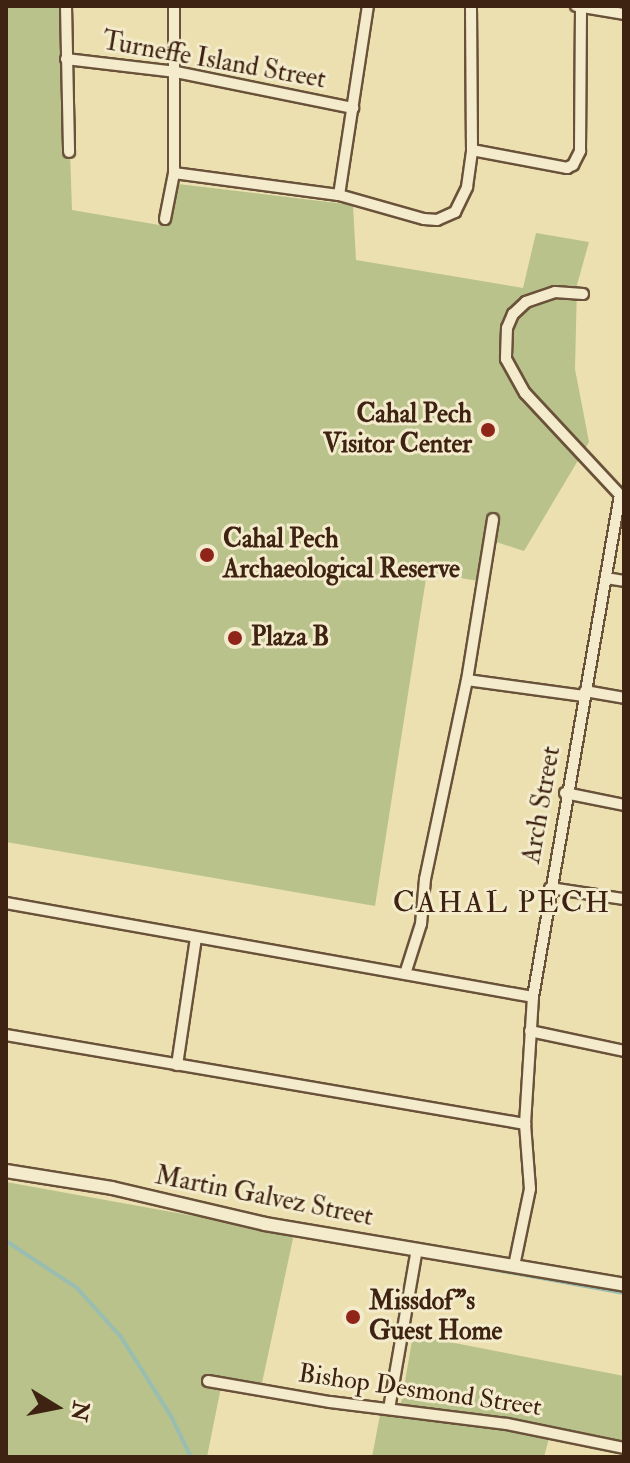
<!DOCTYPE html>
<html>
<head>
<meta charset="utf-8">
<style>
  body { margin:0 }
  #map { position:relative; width:630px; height:1463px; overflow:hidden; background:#ece0b1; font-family:"IM FELL Double Pica",serif }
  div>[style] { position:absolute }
  .green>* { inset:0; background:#b9c28b }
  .stream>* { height:4px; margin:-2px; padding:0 2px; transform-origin:2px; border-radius:2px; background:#99bdb0 }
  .roads { filter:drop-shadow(2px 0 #6a523a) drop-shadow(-2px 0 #6a523a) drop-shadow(0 2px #6a523a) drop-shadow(0 -2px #6a523a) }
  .minor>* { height:10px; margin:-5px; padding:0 5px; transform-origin:5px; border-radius:5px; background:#f3ebcc }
  .tertiary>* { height:12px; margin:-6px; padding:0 6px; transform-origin:6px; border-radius:6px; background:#f3ebcc }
  .dots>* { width:22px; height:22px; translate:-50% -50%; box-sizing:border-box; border:4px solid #f3ebcc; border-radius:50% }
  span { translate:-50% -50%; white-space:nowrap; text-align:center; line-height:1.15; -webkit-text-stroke:6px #f3ebcc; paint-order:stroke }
  .street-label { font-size:26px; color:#3e2212 }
  .poi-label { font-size:26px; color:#3e2212; font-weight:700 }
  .right { translate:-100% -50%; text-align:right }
  .left { translate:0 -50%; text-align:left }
  .quarter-label { font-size:30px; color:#3e2212; letter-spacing:2px }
  .frame { position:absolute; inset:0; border:8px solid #3e2212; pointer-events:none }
  .north { position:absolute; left:16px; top:1367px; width:80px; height:80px; -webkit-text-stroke:6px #f3ebcc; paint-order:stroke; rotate:100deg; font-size:22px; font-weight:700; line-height:32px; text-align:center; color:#3e2212 }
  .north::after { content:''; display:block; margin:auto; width:28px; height:36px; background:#3e2212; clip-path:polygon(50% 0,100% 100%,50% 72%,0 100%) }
</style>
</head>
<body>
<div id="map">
  <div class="green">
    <i style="clip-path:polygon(6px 6px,65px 6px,72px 210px,165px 226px,178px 184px,353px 205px,356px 260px,523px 288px,536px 233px,589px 242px,577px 285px,575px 369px,589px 442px,524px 551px,487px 539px,478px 581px,427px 572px,375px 906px,6px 842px)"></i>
    <i style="clip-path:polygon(6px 1182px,294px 1234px,262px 1383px,223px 1377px,207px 1457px,6px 1457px)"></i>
    <i style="clip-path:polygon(413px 1335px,624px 1376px,624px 1441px,552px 1427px,544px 1457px,372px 1457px,380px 1415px,399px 1416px)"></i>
  </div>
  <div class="stream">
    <i style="left:6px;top:1241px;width:85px;rotate:33.5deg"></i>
    <i style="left:77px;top:1288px;width:66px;rotate:48.1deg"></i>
    <i style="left:121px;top:1337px;width:93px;rotate:57.7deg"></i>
    <i style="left:171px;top:1416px;width:46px;rotate:64deg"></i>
    <i style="left:441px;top:1260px;width:186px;rotate:10.2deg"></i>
  </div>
  <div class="roads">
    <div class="minor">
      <i style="left:66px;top:6px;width:146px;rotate:88.8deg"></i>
      <i style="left:576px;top:6px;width:49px;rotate:9.5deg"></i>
      <i style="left:66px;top:59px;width:111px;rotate:6.7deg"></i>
      <i style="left:176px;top:72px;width:181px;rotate:11.5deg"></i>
      <i style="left:472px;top:150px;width:97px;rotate:10.7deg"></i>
      <i style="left:567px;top:168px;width:7px;rotate:-27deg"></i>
      <i style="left:573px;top:165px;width:16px;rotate:-63deg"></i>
      <i style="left:580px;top:151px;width:144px;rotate:-89.6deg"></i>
      <i style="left:174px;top:173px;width:166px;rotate:7.6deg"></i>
      <i style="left:339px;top:195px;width:191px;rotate:-81.3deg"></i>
      <i style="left:339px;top:195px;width:88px;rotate:15.8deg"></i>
      <i style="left:424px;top:219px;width:13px;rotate:4deg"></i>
      <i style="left:437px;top:220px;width:20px;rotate:-24deg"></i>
      <i style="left:455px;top:212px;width:28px;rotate:-64deg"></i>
      <i style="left:467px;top:187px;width:37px;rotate:-82deg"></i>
      <i style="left:472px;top:150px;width:144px;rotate:-90.4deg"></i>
      <i style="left:165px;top:219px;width:47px;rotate:-78.9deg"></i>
      <i style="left:174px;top:173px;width:167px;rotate:-90deg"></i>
      <i style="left:583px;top:294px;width:28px;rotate:-176deg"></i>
      <i style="left:555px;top:292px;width:31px;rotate:161deg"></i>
      <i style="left:526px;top:302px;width:18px;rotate:137deg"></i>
      <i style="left:513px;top:314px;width:15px;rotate:113deg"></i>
      <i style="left:507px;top:328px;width:31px;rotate:92deg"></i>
      <i style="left:506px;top:359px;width:39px;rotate:61deg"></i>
      <i style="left:525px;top:393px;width:142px;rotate:47deg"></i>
      <i style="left:606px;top:578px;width:18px;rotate:9deg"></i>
      <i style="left:467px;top:680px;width:118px;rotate:7.8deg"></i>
      <i style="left:585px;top:691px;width:40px;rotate:10deg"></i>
      <i style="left:565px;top:793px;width:60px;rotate:11.5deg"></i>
      <i style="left:550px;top:888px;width:75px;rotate:8.5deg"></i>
      <i style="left:6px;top:903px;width:535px;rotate:10.11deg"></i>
      <i style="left:405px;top:974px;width:52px;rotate:-72.3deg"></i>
      <i style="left:421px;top:924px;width:45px;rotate:-84.9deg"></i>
      <i style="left:425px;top:879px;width:203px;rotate:-78.1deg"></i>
      <i style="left:467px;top:680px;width:163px;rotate:-80.8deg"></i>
      <i style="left:530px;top:1031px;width:96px;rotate:12deg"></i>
      <i style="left:6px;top:1035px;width:527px;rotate:9.73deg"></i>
      <i style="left:177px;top:1065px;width:128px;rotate:-81.5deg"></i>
      <i style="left:514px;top:1266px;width:79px;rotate:-78.3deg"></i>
      <i style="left:530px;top:1189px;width:65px;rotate:-94.4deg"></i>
      <i style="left:525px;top:1124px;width:127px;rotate:-86.4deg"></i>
      <i style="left:533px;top:997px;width:509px;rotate:-80.17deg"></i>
      <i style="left:208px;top:1381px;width:124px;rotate:9.8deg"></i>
      <i style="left:330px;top:1402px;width:178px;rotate:7.1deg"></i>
      <i style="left:507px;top:1424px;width:119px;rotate:11.6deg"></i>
      <i style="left:389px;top:1409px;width:162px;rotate:-80.1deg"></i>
    </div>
    <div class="tertiary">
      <i style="left:6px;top:1171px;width:107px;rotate:9.1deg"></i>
      <i style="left:112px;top:1188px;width:157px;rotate:13.2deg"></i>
      <i style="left:265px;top:1224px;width:364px;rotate:9.6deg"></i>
    </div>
  </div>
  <div class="dots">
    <i style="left:488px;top:430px;background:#8f2418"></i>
    <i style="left:207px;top:555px;background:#8f2418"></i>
    <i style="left:235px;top:638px;background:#8f2418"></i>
    <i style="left:353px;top:1317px;background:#8f2418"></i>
  </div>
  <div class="street-label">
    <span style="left:214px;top:61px;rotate:10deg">Turneffe Island Street</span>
    <span style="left:542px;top:805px;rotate:-80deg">Arch Street</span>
    <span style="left:264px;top:1197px;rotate:11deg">Martin Galvez Street</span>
    <span style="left:420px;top:1391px;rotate:8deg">Bishop Desmond Street</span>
  </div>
  <div class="poi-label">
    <span class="right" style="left:472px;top:430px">Cahal Pech<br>Visitor Center</span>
    <span class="left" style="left:223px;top:555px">Cahal Pech<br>Archaeological Reserve</span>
    <span class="left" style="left:251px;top:638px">Plaza B</span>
    <span class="left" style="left:369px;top:1317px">Missdof"s<br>Guest Home</span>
  </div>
  <div class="quarter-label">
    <span style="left:502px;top:903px">CAHAL PECH</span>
  </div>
  <div class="frame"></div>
  <div class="north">N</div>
</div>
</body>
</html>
